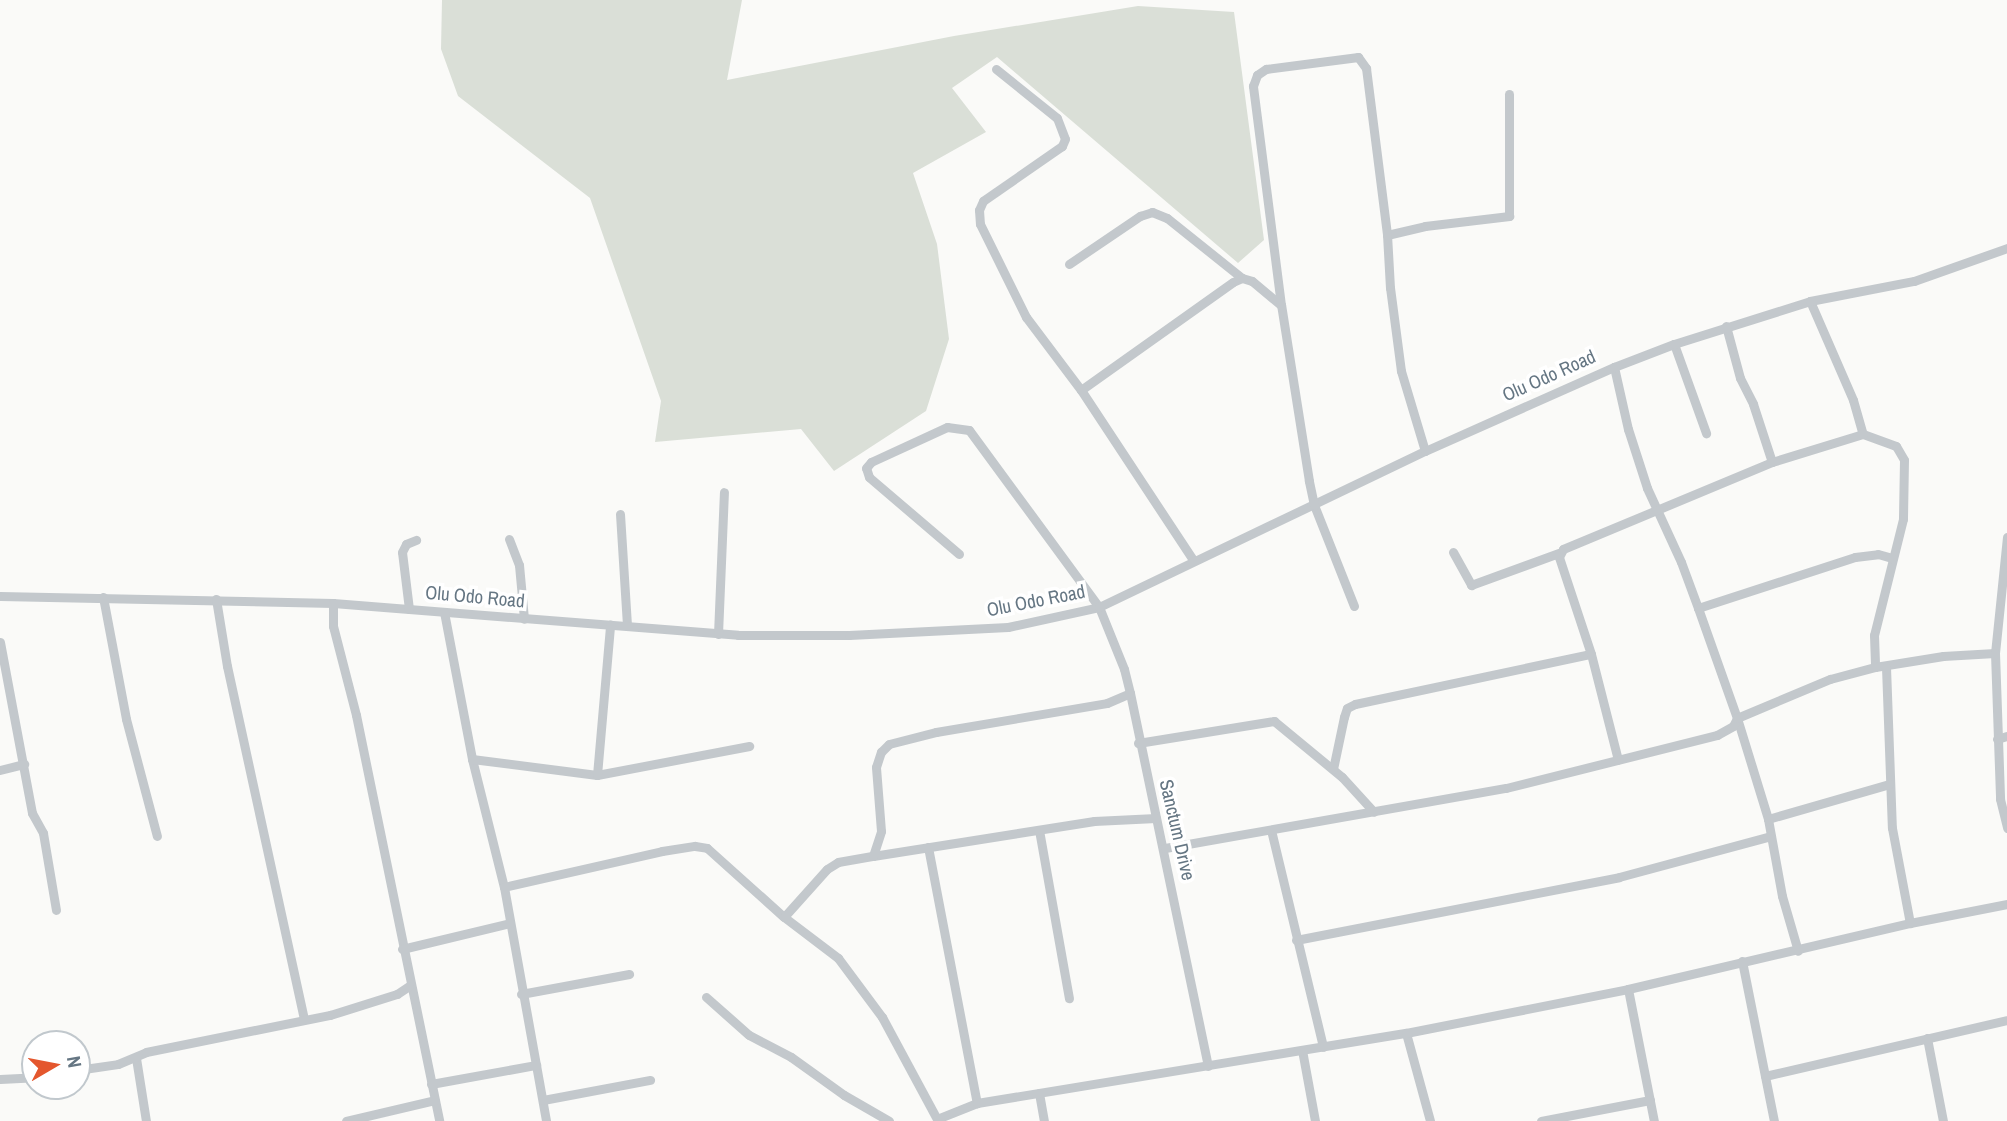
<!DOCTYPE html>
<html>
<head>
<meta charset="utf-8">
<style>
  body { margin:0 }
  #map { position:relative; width:2007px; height:1121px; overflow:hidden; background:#fafaf8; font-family:"Archivo Narrow",sans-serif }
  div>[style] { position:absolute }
  .green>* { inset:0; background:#dadfd7 }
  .minor>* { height:9px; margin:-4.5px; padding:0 4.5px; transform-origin:4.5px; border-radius:4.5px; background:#c3c8cc }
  span { translate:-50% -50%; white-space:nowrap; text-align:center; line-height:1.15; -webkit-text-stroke:7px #fff; paint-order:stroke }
  .street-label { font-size:19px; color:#657683 }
  .north { position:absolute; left:21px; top:1030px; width:70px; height:70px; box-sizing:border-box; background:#fff; border:2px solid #c1c8cd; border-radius:50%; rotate:80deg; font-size:19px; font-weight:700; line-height:28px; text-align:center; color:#657683 }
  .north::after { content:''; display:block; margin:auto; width:24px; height:32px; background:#e4572e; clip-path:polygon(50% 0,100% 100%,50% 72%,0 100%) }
</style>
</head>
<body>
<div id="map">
  <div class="green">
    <i style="clip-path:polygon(442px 0,742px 0,727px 80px,954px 36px,1138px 6px,1234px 12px,1264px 240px,1238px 263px,997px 57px,952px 88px,986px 132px,913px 173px,937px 244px,949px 339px,926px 411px,834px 471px,801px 429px,655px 442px,661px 401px,590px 198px,458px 96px,441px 49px)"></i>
  </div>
  <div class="minor">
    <i style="left:996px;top:69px;width:78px;rotate:38.8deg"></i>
    <i style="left:1057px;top:118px;width:22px;rotate:69deg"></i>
    <i style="left:1065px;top:139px;width:8px;rotate:113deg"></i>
    <i style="left:1062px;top:146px;width:96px;rotate:145.2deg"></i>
    <i style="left:983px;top:201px;width:10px;rotate:114deg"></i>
    <i style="left:979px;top:210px;width:14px;rotate:86deg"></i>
    <i style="left:980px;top:224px;width:104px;rotate:63.7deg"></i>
    <i style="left:1026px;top:317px;width:91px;rotate:53deg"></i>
    <i style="left:1081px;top:390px;width:204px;rotate:56.6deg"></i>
    <i style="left:1069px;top:264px;width:86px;rotate:-34.1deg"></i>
    <i style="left:1140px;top:216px;width:13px;rotate:-18deg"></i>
    <i style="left:1152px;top:212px;width:16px;rotate:22deg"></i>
    <i style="left:1167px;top:218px;width:96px;rotate:38.7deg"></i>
    <i style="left:1810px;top:301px;width:108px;rotate:66.5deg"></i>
    <i style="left:1853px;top:400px;width:35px;rotate:74deg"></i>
    <i style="left:1863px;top:434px;width:35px;rotate:20deg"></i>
    <i style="left:1896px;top:446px;width:16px;rotate:60deg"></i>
    <i style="left:1904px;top:460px;width:59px;rotate:91deg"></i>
    <i style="left:1903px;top:519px;width:120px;rotate:104deg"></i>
    <i style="left:1874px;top:635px;width:32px;rotate:88deg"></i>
    <i style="left:1875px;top:667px;width:69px;rotate:-9.2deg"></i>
    <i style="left:1943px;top:656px;width:52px;rotate:-3.3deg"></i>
    <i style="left:1726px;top:326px;width:54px;rotate:74.9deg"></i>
    <i style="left:1740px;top:378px;width:29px;rotate:63deg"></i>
    <i style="left:1753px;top:404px;width:61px;rotate:71.9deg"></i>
    <i style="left:1674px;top:344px;width:95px;rotate:70.2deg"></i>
    <i style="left:1614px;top:367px;width:64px;rotate:77.3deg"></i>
    <i style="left:1628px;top:429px;width:62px;rotate:72.1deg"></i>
    <i style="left:1647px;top:488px;width:81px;rotate:65.3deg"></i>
    <i style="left:1681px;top:562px;width:49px;rotate:69.7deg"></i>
    <i style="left:1698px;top:608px;width:165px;rotate:-18deg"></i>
    <i style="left:1855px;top:557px;width:23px;rotate:-7deg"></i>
    <i style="left:1878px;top:554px;width:15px;rotate:16deg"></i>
    <i style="left:1081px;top:390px;width:186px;rotate:-35.4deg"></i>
    <i style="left:1233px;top:282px;width:10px;rotate:-24deg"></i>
    <i style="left:1242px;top:278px;width:10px;rotate:17deg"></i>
    <i style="left:1252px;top:281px;width:38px;rotate:40deg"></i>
    <i style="left:1425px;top:451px;width:84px;rotate:-106.7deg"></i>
    <i style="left:1401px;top:371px;width:84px;rotate:-97.5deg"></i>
    <i style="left:1390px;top:288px;width:53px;rotate:-93.2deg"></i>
    <i style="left:1387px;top:235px;width:39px;rotate:-13deg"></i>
    <i style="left:1425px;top:226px;width:85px;rotate:-6.8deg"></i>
    <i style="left:1509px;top:216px;width:122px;rotate:-90deg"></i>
    <i style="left:620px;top:514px;width:112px;rotate:86.4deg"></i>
    <i style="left:2007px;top:537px;width:117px;rotate:95.9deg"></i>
    <i style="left:1995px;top:653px;width:146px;rotate:88deg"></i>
    <i style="left:2000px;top:799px;width:30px;rotate:76deg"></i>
    <i style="left:509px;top:539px;width:28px;rotate:69deg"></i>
    <i style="left:519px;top:565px;width:54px;rotate:84.7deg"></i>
    <i style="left:1453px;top:552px;width:38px;rotate:61deg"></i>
    <i style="left:1471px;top:585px;width:94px;rotate:-20deg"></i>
    <i style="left:959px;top:554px;width:118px;rotate:-139.5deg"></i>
    <i style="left:869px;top:477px;width:9px;rotate:-108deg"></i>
    <i style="left:866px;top:468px;width:8px;rotate:-50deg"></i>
    <i style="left:871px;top:462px;width:84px;rotate:-24.7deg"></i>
    <i style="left:947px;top:427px;width:22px;rotate:8deg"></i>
    <i style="left:969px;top:430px;width:220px;rotate:53.7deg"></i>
    <i style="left:1099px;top:607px;width:67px;rotate:68deg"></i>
    <i style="left:1124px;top:669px;width:25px;rotate:76deg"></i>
    <i style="left:1130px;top:693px;width:381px;rotate:78.2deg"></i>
    <i style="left:0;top:596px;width:333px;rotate:1.2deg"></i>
    <i style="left:333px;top:603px;width:406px;rotate:4.5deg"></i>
    <i style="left:738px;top:635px;width:111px"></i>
    <i style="left:849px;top:635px;width:159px;rotate:-2.9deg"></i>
    <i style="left:1008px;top:627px;width:93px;rotate:-12.4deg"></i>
    <i style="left:1099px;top:607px;width:361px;rotate:-25.6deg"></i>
    <i style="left:1425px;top:451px;width:207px;rotate:-24deg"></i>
    <i style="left:1614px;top:367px;width:64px;rotate:-21deg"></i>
    <i style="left:1674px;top:344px;width:143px;rotate:-17.5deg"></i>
    <i style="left:1810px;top:301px;width:106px;rotate:-10.9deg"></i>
    <i style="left:1914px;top:281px;width:99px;rotate:-19.5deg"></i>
    <i style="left:103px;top:597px;width:124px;rotate:79.3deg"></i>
    <i style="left:126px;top:719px;width:121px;rotate:75.2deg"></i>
    <i style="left:216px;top:599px;width:68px;rotate:80.7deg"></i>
    <i style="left:227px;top:666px;width:362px;rotate:77.7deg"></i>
    <i style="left:333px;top:603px;width:23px;rotate:90deg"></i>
    <i style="left:333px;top:626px;width:92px;rotate:75.5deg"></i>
    <i style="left:356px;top:715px;width:414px;rotate:78.4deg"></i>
    <i style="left:1354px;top:606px;width:109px;rotate:-111.6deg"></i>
    <i style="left:1314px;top:505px;width:25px;rotate:-102deg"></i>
    <i style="left:1309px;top:481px;width:178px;rotate:-99deg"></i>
    <i style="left:1281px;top:305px;width:221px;rotate:-97.3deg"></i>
    <i style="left:1253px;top:86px;width:12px;rotate:-70deg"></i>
    <i style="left:1257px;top:75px;width:11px;rotate:-34deg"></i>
    <i style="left:1266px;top:69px;width:93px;rotate:-7.4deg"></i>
    <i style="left:1358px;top:57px;width:14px;rotate:54deg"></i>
    <i style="left:1366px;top:68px;width:168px;rotate:82.8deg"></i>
    <i style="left:1698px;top:608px;width:117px;rotate:70.5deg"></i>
    <i style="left:1737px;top:718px;width:106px;rotate:72.9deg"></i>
    <i style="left:1768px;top:819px;width:78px;rotate:79.7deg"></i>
    <i style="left:1782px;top:896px;width:57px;rotate:73.8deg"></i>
    <i style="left:409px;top:609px;width:57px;rotate:-97deg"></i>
    <i style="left:402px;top:552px;width:9px;rotate:-63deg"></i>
    <i style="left:406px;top:544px;width:11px;rotate:-22deg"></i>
    <i style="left:444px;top:612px;width:150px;rotate:79.2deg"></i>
    <i style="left:472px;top:759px;width:132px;rotate:76deg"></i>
    <i style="left:504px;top:887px;width:238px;rotate:79.8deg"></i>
    <i style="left:718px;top:634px;width:142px;rotate:-87.6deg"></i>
    <i style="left:0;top:642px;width:174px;rotate:79.4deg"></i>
    <i style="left:32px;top:813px;width:23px;rotate:61deg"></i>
    <i style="left:43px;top:833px;width:78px;rotate:80.4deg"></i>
    <i style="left:1591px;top:654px;width:102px;rotate:-108.3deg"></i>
    <i style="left:1559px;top:557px;width:9px;rotate:-63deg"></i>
    <i style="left:1563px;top:549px;width:226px;rotate:-22.6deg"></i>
    <i style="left:1772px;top:462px;width:95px;rotate:-17.1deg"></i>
    <i style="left:1886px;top:667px;width:161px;rotate:87.9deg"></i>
    <i style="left:1892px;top:828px;width:97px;rotate:79.3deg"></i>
    <i style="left:1997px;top:739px;width:10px;rotate:-17deg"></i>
    <i style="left:1138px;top:743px;width:138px;rotate:-9.2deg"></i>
    <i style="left:1274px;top:721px;width:88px;rotate:39.5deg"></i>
    <i style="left:1342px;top:777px;width:47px;rotate:47.6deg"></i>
    <i style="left:472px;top:759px;width:126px;rotate:7.3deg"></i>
    <i style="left:597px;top:775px;width:155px;rotate:-10.8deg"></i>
    <i style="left:1333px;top:769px;width:53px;rotate:-78.1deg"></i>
    <i style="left:1344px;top:717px;width:9px;rotate:-72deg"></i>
    <i style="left:1347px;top:708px;width:9px;rotate:-27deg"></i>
    <i style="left:1355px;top:704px;width:241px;rotate:-12deg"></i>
    <i style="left:1591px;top:654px;width:109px;rotate:75.7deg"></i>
    <i style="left:0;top:770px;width:25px;rotate:-14deg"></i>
    <i style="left:597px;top:775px;width:151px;rotate:-85deg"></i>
    <i style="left:1768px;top:819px;width:126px;rotate:-16.1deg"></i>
    <i style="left:1039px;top:830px;width:171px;rotate:79.9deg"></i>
    <i style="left:1271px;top:830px;width:223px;rotate:76.5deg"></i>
    <i style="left:928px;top:847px;width:261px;rotate:79.2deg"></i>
    <i style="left:977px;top:1103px;width:43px;rotate:158.2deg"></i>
    <i style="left:1165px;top:848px;width:346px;rotate:-10deg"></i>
    <i style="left:1506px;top:788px;width:218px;rotate:-14.1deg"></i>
    <i style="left:1717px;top:735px;width:18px;rotate:-29deg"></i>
    <i style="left:1733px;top:726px;width:9px;rotate:-63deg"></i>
    <i style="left:1737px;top:718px;width:101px;rotate:-22.8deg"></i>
    <i style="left:1830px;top:679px;width:47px;rotate:-14.9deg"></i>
    <i style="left:873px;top:856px;width:224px;rotate:-9deg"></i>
    <i style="left:1094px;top:821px;width:62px;rotate:-2.8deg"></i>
    <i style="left:504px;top:887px;width:162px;rotate:-12.8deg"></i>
    <i style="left:662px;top:851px;width:33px;rotate:-9deg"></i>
    <i style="left:695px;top:846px;width:12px;rotate:9deg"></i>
    <i style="left:707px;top:848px;width:103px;rotate:41.9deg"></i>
    <i style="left:784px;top:917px;width:68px;rotate:37.2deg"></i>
    <i style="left:838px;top:958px;width:74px;rotate:53.3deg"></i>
    <i style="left:882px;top:1017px;width:118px;rotate:61.7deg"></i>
    <i style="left:784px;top:917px;width:64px;rotate:-48.1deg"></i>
    <i style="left:827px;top:869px;width:13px;rotate:-32deg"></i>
    <i style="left:838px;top:862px;width:36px;rotate:-10deg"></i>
    <i style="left:873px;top:856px;width:26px;rotate:-72deg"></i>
    <i style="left:881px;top:831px;width:64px;rotate:-94.5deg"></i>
    <i style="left:876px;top:767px;width:16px;rotate:-72deg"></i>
    <i style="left:881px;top:752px;width:11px;rotate:-45deg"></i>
    <i style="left:889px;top:744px;width:49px;rotate:-14.3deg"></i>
    <i style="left:936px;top:732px;width:173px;rotate:-9.6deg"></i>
    <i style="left:1107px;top:703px;width:25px;rotate:-23deg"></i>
    <i style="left:1296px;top:940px;width:329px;rotate:-11deg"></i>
    <i style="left:1619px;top:877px;width:157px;rotate:-15.1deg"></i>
    <i style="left:402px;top:949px;width:111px;rotate:-13.5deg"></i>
    <i style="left:1742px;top:961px;width:163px;rotate:78.7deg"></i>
    <i style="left:1628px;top:989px;width:135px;rotate:78.9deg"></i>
    <i style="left:521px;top:994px;width:110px;rotate:-10.5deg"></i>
    <i style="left:706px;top:997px;width:57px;rotate:41.5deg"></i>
    <i style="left:749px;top:1035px;width:47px;rotate:27.6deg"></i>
    <i style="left:791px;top:1057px;width:65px;rotate:35.6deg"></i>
    <i style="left:844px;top:1095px;width:52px;rotate:30deg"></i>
    <i style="left:1406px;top:1033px;width:91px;rotate:74.7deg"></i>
    <i style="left:1927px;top:1038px;width:85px;rotate:79.1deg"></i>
    <i style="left:1302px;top:1050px;width:72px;rotate:79.6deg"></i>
    <i style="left:136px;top:1058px;width:64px;rotate:81deg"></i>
    <i style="left:77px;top:1070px;width:41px;rotate:-8.3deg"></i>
    <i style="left:118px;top:1064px;width:30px;rotate:-23deg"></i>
    <i style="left:146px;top:1052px;width:188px;rotate:-11.4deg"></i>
    <i style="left:330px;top:1015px;width:70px;rotate:-17.4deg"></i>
    <i style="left:397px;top:994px;width:14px;rotate:-34deg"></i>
    <i style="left:1765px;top:1076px;width:248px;rotate:-13deg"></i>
    <i style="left:0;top:1079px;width:35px;rotate:-3deg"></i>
    <i style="left:431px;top:1084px;width:107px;rotate:-10.3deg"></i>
    <i style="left:1039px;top:1093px;width:28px;rotate:80deg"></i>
    <i style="left:543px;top:1100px;width:109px;rotate:-10.6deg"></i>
    <i style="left:977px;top:1103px;width:435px;rotate:-9.3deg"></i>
    <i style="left:1406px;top:1033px;width:226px;rotate:-11.2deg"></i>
    <i style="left:1628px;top:989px;width:290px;rotate:-13.2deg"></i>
    <i style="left:1910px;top:923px;width:99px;rotate:-11.1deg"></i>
    <i style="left:346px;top:1121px;width:91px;rotate:-13.3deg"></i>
    <i style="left:1541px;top:1121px;width:111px;rotate:-10.9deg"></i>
  </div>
  <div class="street-label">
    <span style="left:1549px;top:376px;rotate:-24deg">Olu Odo Road</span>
    <span style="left:475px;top:597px;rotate:5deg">Olu Odo Road</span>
    <span style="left:1036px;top:601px;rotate:-11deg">Olu Odo Road</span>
    <span style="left:1177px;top:830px;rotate:77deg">Sanctum Drive</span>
  </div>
  <div class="north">N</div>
</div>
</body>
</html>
